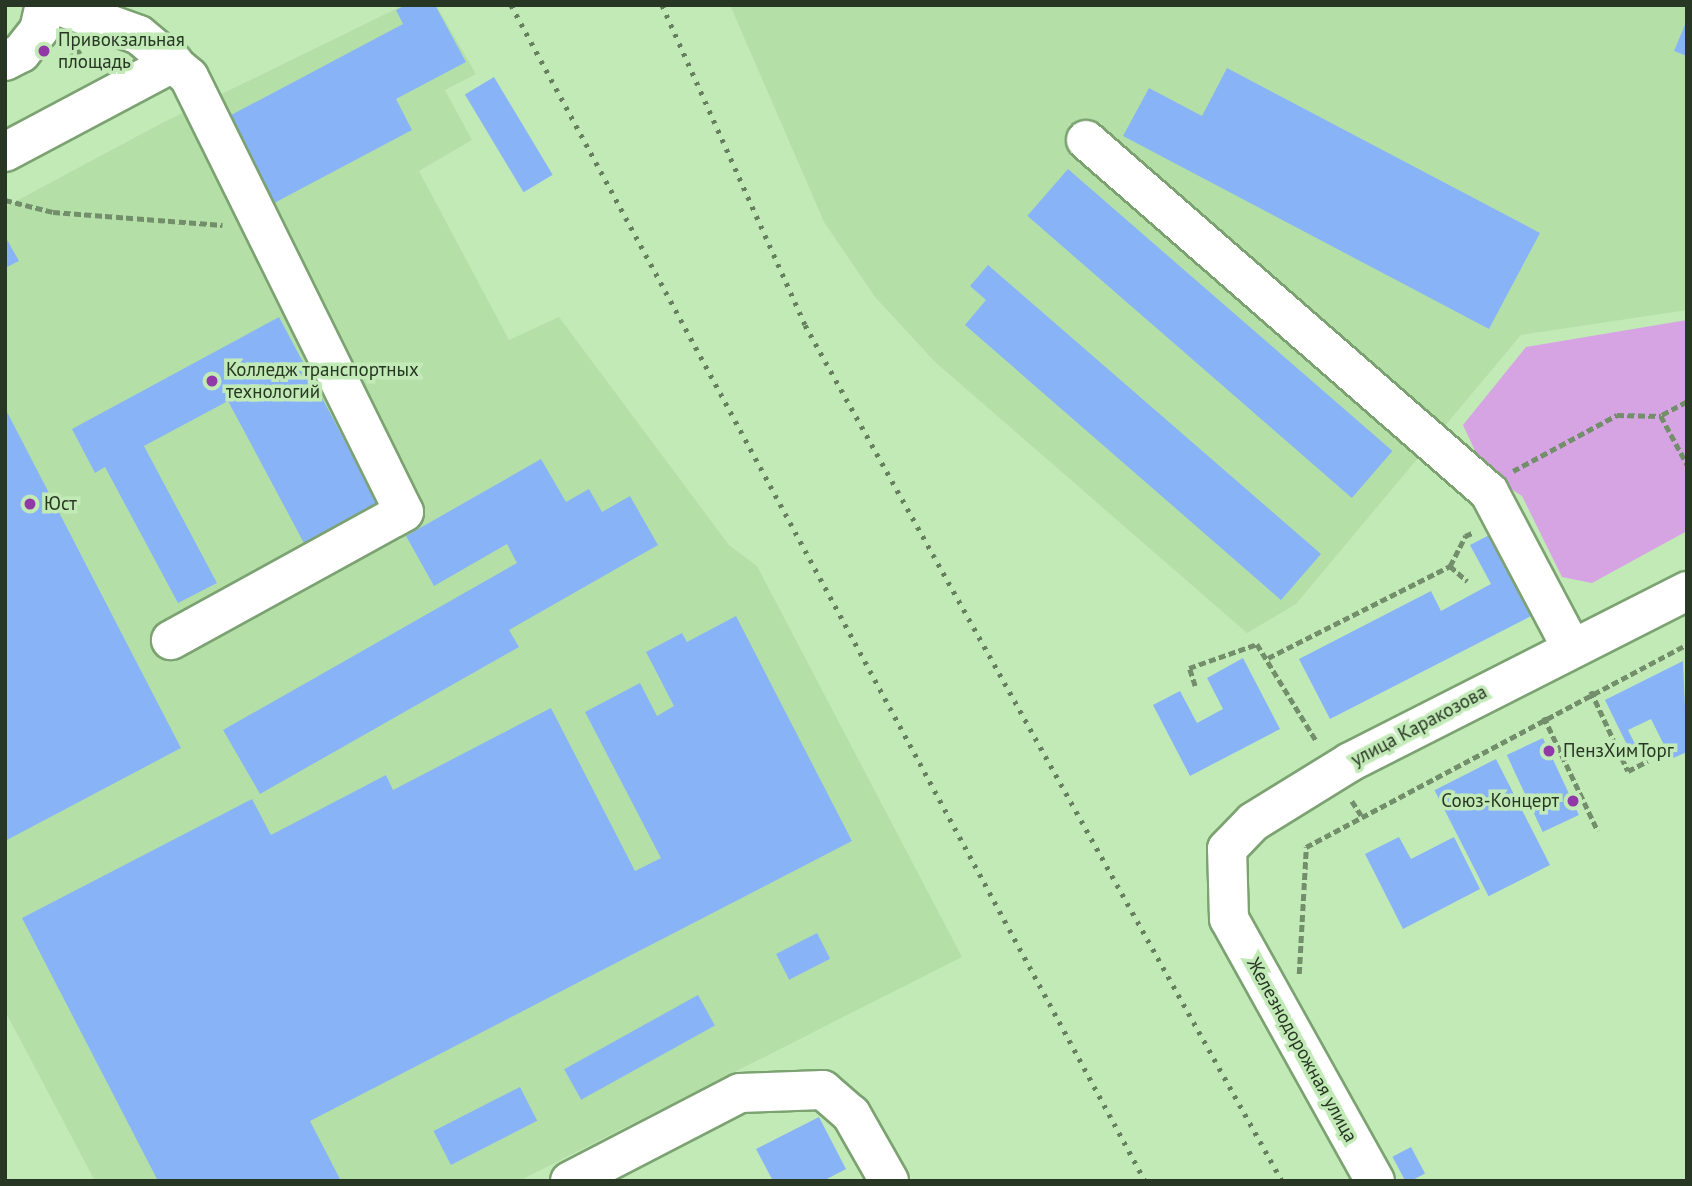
<!DOCTYPE html>
<html>
<head>
<meta charset="utf-8">
<style>
  body { margin:0 }
  #map { position:relative; width:1692px; height:1186px; overflow:hidden; background:#c2eab7; font-family:"PT Sans",sans-serif }
  div>[style] { position:absolute }
  .built>* { inset:0; background:#b4e0a7 }
  .green>* { inset:0; background:#d6a3e3 }
  .building>* { inset:0; background:#88b4f7; transform-origin:0 0 }
  .path>* { height:4.5px; margin-top:-2.25px; transform-origin:0; background:repeating-linear-gradient(90deg,#738e6b 0 7px,transparent 0 10.5px) }
  .roads { filter:drop-shadow(2px 0 #7ca272) drop-shadow(-2px 0 #7ca272) drop-shadow(0 2px #7ca272) drop-shadow(0 -2px #7ca272) }
  .minor>* { height:38px; margin:-19px; padding:0 19px; transform-origin:19px; border-radius:19px; background:#fff }
  .rail>* { height:5px; margin-top:-2.5px; transform-origin:0; background:repeating-linear-gradient(90deg,#667f5e 0 3.5px,transparent 0 10.5px) }
  .dots>* { width:19px; height:19px; translate:-50% -50%; box-sizing:border-box; border:4px solid #c2eab7; border-radius:50% }
  span { translate:-50% -50%; white-space:nowrap; text-align:center; line-height:1.15; -webkit-text-stroke:7px #c2eab7; paint-order:stroke }
  .poi-label { font-size:19px; color:#283723 }
  .left { translate:0 -50%; text-align:left }
  .right { translate:-100% -50%; text-align:right }
  .street-label { font-size:19px; color:#283723 }
  .frame { position:absolute; inset:0; border:7px solid #283723; pointer-events:none }
</style>
</head>
<body>
<div id="map">
  <div class="built">
    <i style="clip-path:polygon(404px 5px,436px 5px,476px 74px,445px 90px,472px 140px,419px 171px,509px 340px,559px 317px,729px 545px,757px 566px,962px 957px,519px 1181px,95px 1181px,5px 1011px,5px 207px,164px 122px)"></i>
    <i style="clip-path:polygon(730px 5px,1687px 5px,1687px 310px,1521px 335px,1296px 604px,1247px 633px,935px 362px,875px 297px,824px 222px)"></i>
  </div>
  <div class="green">
    <i style="clip-path:polygon(1687px 320px,1687px 531px,1592px 583px,1562px 577px,1522px 496px,1485px 472px,1463px 425px,1526px 347px)"></i>
  </div>
  <div class="building">
    <i style="clip-path:polygon(406px 5px,435px 5px,466px 62px,396px 99px,412px 130px,261px 210px,216px 123px,403px 24px,396px 10px)"></i>
    <i style="clip-path:polygon(1687px 20px,1687px 56px,1674px 51px)"></i>
    <i style="clip-path:polygon(1227px 68px,1540px 233px,1489px 329px,1123px 136px,1149px 88px,1202px 116px)"></i>
    <i style="left:494px;top:77px;width:114px;height:34px;rotate:59deg"></i>
    <i style="left:1068px;top:169px;width:430px;height:62px;rotate:41deg"></i>
    <i style="clip-path:polygon(5px 236px,19px 261px,5px 268px)"></i>
    <i style="clip-path:polygon(988px 265px,1321px 554px,1281px 600px,965px 325px,986px 300px,970px 286px)"></i>
    <i style="clip-path:polygon(279px 317px,379px 505px,305px 545px,228px 401px,144px 446px,217px 583px,178px 603px,105px 467px,95px 473px,72px 429px)"></i>
    <i style="clip-path:polygon(5px 408px,181px 748px,5px 841px)"></i>
    <i style="clip-path:polygon(541px 459px,566px 502px,589px 489px,602px 512px,630px 496px,658px 545px,509px 630px,519px 647px,260px 794px,223px 730px,517px 563px,507px 544px,434px 586px,406px 536px)"></i>
    <i style="clip-path:polygon(1499px 530px,1541px 611px,1330px 719px,1299px 659px,1431px 591px,1441px 611px,1491px 584px,1470px 545px)"></i>
    <i style="clip-path:polygon(736px 616px,852px 841px,310px 1121px,341px 1181px,158px 1181px,22px 918px,252px 799px,271px 835px,386px 775px,393px 790px,551px 708px,635px 871px,661px 858px,585px 712px,640px 683px,657px 716px,674px 706px,646px 652px,682px 633px,687px 642px)"></i>
    <i style="clip-path:polygon(1243px 658px,1280px 729px,1190px 776px,1153px 705px,1180px 691px,1197px 723px,1223px 709px,1207px 678px)"></i>
    <i style="clip-path:polygon(1683px 661px,1687px 752px,1671px 759px,1651px 719px,1628px 730px,1636px 746px,1629px 749px,1605px 700px)"></i>
    <i style="left:1543px;top:738px;width:85px;height:40px;rotate:65deg"></i>
    <i style="left:1496px;top:759px;width:119px;height:69px;rotate:63deg"></i>
    <i style="clip-path:polygon(1399px 837px,1411px 859px,1454px 837px,1480px 889px,1403px 929px,1365px 854px)"></i>
    <i style="left:817px;top:933px;width:29px;height:46px;rotate:63deg"></i>
    <i style="left:698px;top:995px;width:35px;height:153px;rotate:61deg"></i>
    <i style="left:520px;top:1087px;width:38px;height:97px;rotate:63deg"></i>
    <i style="clip-path:polygon(819px 1117px,846px 1169px,823px 1181px,773px 1181px,756px 1149px)"></i>
    <i style="left:1411px;top:1147px;width:30px;height:21px;rotate:62deg"></i>
  </div>
  <div class="path">
    <i style="left:58px;top:63px;width:26px;rotate:-29deg"></i>
    <i style="left:5px;top:200px;width:49px;rotate:14deg"></i>
    <i style="left:53px;top:212px;width:170px;rotate:4.4deg"></i>
    <i style="left:1687px;top:402px;width:30px;rotate:152deg"></i>
    <i style="left:1661px;top:416px;width:55px;rotate:61.6deg"></i>
    <i style="left:1513px;top:471px;width:118px;rotate:-28.3deg"></i>
    <i style="left:1617px;top:415px;width:44px;rotate:1.3deg"></i>
    <i style="left:1450px;top:566px;width:34px;rotate:-63deg"></i>
    <i style="left:1465px;top:536px;width:8px;rotate:-23deg"></i>
    <i style="left:1268px;top:658px;width:204px;rotate:-26.8deg"></i>
    <i style="left:1450px;top:566px;width:23px;rotate:41deg"></i>
    <i style="left:1195px;top:686px;width:19px;rotate:-108deg"></i>
    <i style="left:1189px;top:668px;width:72px;rotate:-19.4deg"></i>
    <i style="left:1257px;top:644px;width:115px;rotate:58.5deg"></i>
    <i style="left:1591px;top:691px;width:88px;rotate:65.2deg"></i>
    <i style="left:1628px;top:771px;width:22px;rotate:-27deg"></i>
    <i style="left:1544px;top:717px;width:126px;rotate:64.7deg"></i>
    <i style="left:1352px;top:801px;width:17px;rotate:57deg"></i>
    <i style="left:1299px;top:974px;width:127px;rotate:-86.8deg"></i>
    <i style="left:1306px;top:847px;width:432px;rotate:-28deg"></i>
  </div>
  <div class="roads">
    <div class="minor">
      <i style="left:56px;top:5px;width:88px;rotate:19.9deg"></i>
      <i style="left:139px;top:35px;width:65px;rotate:40deg"></i>
      <i style="left:189px;top:77px;width:485px;rotate:63.7deg"></i>
      <i style="left:404px;top:512px;width:266px;rotate:151.2deg"></i>
      <i style="left:5px;top:61px;width:18px;rotate:-27deg"></i>
      <i style="left:21px;top:53px;width:29px;rotate:-52deg"></i>
      <i style="left:39px;top:30px;width:26px;rotate:-77deg"></i>
      <i style="left:1086px;top:140px;width:535px;rotate:41.14deg"></i>
      <i style="left:1489px;top:492px;width:175px;rotate:62.1deg"></i>
      <i style="left:5px;top:152px;width:191px;rotate:-28deg"></i>
      <i style="left:570px;top:1181px;width:191px;rotate:-27.4deg"></i>
      <i style="left:740px;top:1093px;width:83px;rotate:-2.1deg"></i>
      <i style="left:823px;top:1090px;width:37px;rotate:41deg"></i>
      <i style="left:851px;top:1114px;width:77px;rotate:60.4deg"></i>
      <i style="left:1375px;top:1181px;width:300px;rotate:-119.1deg"></i>
      <i style="left:1229px;top:919px;width:70px;rotate:-91.6deg"></i>
      <i style="left:1227px;top:849px;width:37px;rotate:-46deg"></i>
      <i style="left:1253px;top:822px;width:114px;rotate:-31.7deg"></i>
      <i style="left:1350px;top:762px;width:378px;rotate:-26.9deg"></i>
    </div>
  </div>
  <div class="rail">
    <i style="left:511px;top:5px;width:1336px;rotate:61.67deg"></i>
    <i style="left:662px;top:5px;width:350px;rotate:65.9deg"></i>
    <i style="left:805px;top:325px;width:980px;rotate:60.87deg"></i>
  </div>
  <div class="dots">
    <i style="left:44px;top:51px;background:#913aa7"></i>
    <i style="left:212px;top:381px;background:#913aa7"></i>
    <i style="left:30px;top:504px;background:#913aa7"></i>
    <i style="left:1549px;top:751px;background:#913aa7"></i>
    <i style="left:1573px;top:801px;background:#913aa7"></i>
  </div>
  <div class="poi-label">
    <span class="left" style="left:58px;top:51px">Привокзальная<br>площадь</span>
    <span class="left" style="left:226px;top:381px">Колледж транспортных<br>технологий</span>
    <span class="left" style="left:44px;top:504px">Юст</span>
    <span class="left" style="left:1563px;top:751px">ПензХимТорг</span>
    <span class="right" style="left:1559px;top:801px">Союз-Концерт</span>
  </div>
  <div class="street-label">
    <span style="left:1419px;top:726px;rotate:-28deg">улица Каракозова</span>
    <span style="left:1302px;top:1050px;rotate:61deg">Железнодорожная улица</span>
  </div>
  <div class="frame"></div>
</div>
</body>
</html>
